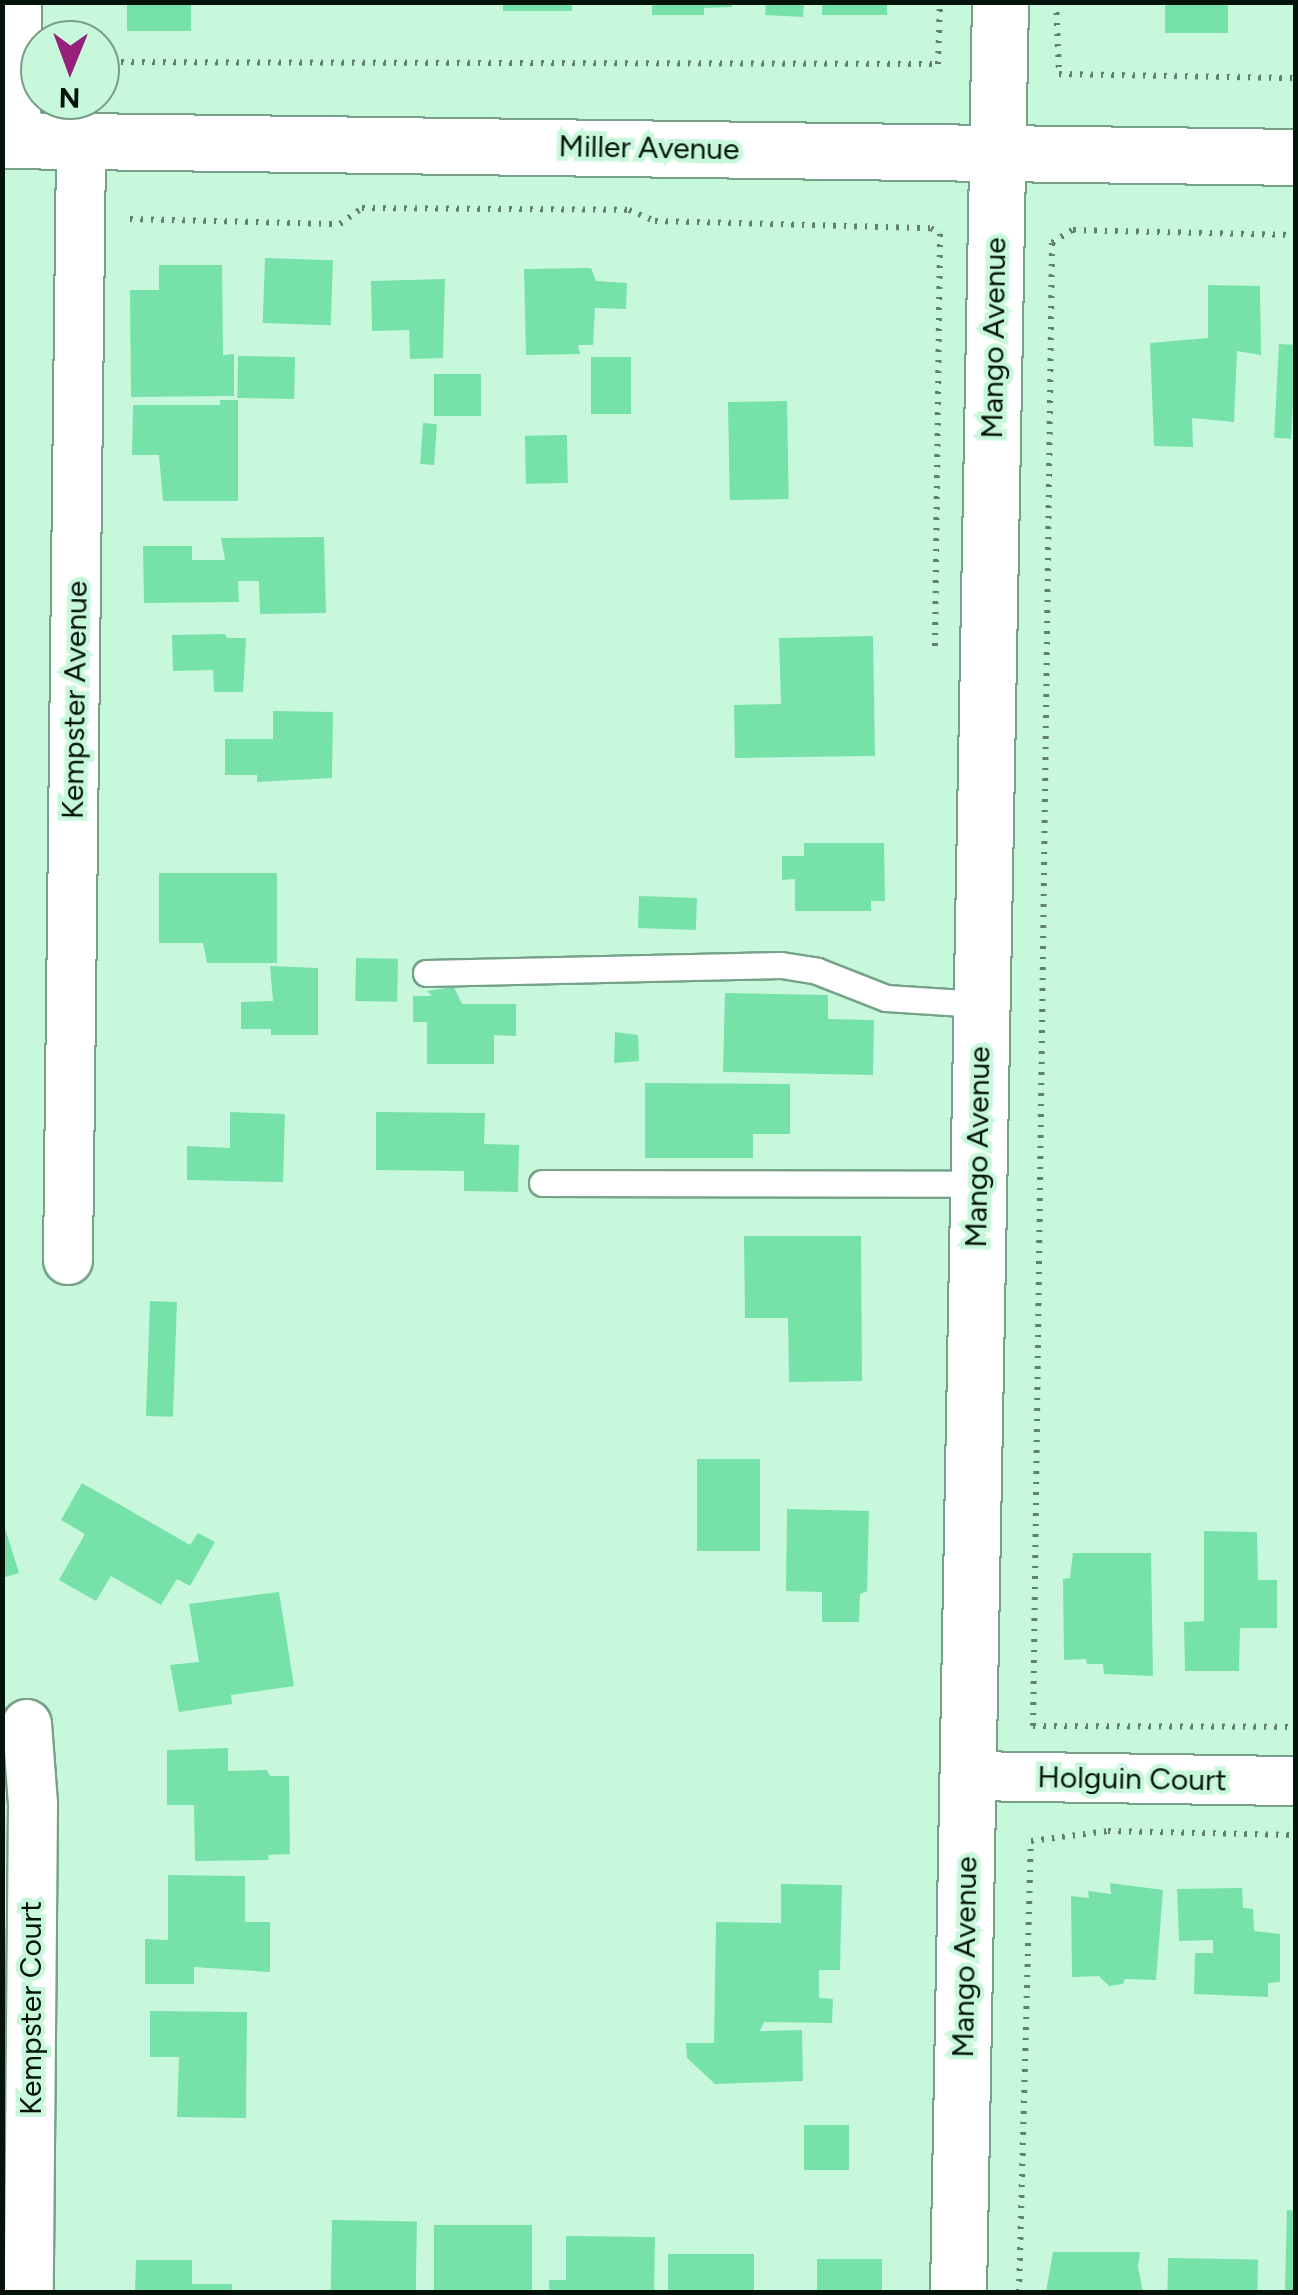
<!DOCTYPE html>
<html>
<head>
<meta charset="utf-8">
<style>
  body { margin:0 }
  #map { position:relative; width:1298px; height:2295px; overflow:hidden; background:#c8f8dc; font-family:Figtree,sans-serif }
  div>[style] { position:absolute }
  .building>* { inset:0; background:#76e1a9; transform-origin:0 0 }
  .path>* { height:6px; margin-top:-3px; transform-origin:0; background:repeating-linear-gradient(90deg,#61806e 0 2.5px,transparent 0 10.5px) }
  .roads { filter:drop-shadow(2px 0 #75a288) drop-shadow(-2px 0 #75a288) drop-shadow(0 2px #75a288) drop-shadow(0 -2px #75a288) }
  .service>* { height:25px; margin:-12.5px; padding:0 12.5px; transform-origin:12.5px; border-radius:12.5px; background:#fff }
  .minor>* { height:48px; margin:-24px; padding:0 24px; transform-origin:24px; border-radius:24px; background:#fff }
  .tertiary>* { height:55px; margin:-27.5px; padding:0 27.5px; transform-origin:27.5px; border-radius:27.5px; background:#fff }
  span { translate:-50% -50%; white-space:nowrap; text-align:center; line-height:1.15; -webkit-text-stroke:9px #c8f8dc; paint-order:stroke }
  .street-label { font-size:30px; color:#04140b }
  .frame { position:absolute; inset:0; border:5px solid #04140b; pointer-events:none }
  .north { position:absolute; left:20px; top:20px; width:100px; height:100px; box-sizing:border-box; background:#c8f8dc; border:2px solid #7a9d88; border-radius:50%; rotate:181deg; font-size:28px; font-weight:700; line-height:40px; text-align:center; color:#04140b }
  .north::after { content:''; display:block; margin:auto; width:35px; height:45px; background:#97207c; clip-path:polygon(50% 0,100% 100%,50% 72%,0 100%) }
</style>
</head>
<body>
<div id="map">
  <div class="building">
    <i style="left:127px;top:2px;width:64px;height:29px"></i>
    <i style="left:503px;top:2px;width:69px;height:9px"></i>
    <i style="clip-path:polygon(652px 2px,732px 2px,732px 7px,704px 8px,704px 15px,652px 15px)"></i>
    <i style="clip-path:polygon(766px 2px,804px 2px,803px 17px,765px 15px)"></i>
    <i style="left:822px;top:2px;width:65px;height:13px"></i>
    <i style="left:1165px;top:2px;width:63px;height:31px"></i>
    <i style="left:265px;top:258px;width:68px;height:65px;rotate:2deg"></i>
    <i style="clip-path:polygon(159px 265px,222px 265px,223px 355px,234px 354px,234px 396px,131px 397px,130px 290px,159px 290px)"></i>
    <i style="clip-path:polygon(591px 268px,596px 281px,627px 283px,626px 309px,595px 308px,593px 345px,578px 345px,580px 354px,526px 355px,524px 269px)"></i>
    <i style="clip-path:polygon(445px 279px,443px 358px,410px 359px,409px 330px,372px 331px,371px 281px)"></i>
    <i style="clip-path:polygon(1208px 285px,1260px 286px,1261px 355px,1237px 351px,1234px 422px,1192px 418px,1193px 447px,1154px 446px,1150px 343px,1208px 338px)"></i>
    <i style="left:1279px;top:344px;width:17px;height:94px;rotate:3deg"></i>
    <i style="left:238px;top:356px;width:57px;height:42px;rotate:1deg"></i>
    <i style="left:591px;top:357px;width:40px;height:57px"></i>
    <i style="left:434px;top:374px;width:47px;height:42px"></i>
    <i style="clip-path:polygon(220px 400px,238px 400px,238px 501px,163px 501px,159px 455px,132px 455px,133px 405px,220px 405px)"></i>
    <i style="left:787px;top:401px;width:98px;height:59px;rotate:89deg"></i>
    <i style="left:423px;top:423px;width:14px;height:41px;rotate:4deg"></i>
    <i style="left:567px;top:435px;width:48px;height:42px;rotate:89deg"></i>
    <i style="clip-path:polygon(324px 537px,326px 613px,260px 614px,259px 581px,238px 581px,239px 602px,144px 603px,143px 546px,192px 546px,192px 560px,225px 560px,221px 538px)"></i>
    <i style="clip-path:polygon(225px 634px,227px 638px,246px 638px,243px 692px,214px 692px,213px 670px,173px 671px,172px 635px)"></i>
    <i style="clip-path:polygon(873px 636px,875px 756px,735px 758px,734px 705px,781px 704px,779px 638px)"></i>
    <i style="clip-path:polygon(273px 711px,333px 712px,332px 778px,257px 782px,257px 775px,225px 775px,225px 739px,273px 739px)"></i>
    <i style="clip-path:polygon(804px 843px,884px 843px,885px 901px,871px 901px,871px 911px,795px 911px,795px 879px,782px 880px,782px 856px,804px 856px)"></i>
    <i style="clip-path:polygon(159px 873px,277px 873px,277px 963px,207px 963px,203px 943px,159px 943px)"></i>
    <i style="left:639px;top:896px;width:58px;height:32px;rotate:2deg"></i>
    <i style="left:356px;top:958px;width:42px;height:43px;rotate:1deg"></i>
    <i style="clip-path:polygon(270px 966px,318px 968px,318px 1035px,271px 1035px,271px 1029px,241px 1029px,241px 1002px,273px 1001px)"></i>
    <i style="clip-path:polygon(454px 987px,462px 1004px,516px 1004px,516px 1036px,494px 1035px,494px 1064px,427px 1064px,427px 1022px,413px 1022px,413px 996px,432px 996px,427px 991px)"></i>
    <i style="clip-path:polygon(725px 993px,828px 995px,828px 1019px,874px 1020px,873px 1075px,723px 1072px)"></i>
    <i style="clip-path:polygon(615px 1032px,638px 1035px,639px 1061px,614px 1063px)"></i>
    <i style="clip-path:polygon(645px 1083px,790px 1084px,790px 1134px,753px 1134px,753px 1158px,645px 1158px)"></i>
    <i style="clip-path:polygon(230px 1112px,285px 1114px,283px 1182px,187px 1180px,187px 1146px,230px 1148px)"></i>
    <i style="clip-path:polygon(376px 1112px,485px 1113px,484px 1144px,519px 1145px,518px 1192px,464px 1191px,464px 1171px,376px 1170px)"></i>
    <i style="clip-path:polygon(744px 1236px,861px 1236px,862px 1381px,789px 1382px,788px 1318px,745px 1318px)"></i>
    <i style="left:150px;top:1301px;width:27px;height:115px;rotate:2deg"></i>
    <i style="left:697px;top:1459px;width:63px;height:92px"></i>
    <i style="clip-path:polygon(82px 1483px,190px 1545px,198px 1533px,215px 1542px,190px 1586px,177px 1579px,161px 1605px,111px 1576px,96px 1601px,59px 1580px,85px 1534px,61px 1520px)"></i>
    <i style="clip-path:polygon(787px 1509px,869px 1511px,867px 1591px,860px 1594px,859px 1622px,822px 1622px,822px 1592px,786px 1591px)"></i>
    <i style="clip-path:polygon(2px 1519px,19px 1573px,2px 1578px)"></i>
    <i style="clip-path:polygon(1204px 1531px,1257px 1532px,1258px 1580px,1277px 1580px,1277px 1628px,1240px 1628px,1239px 1671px,1185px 1671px,1184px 1622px,1204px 1621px)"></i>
    <i style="clip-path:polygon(1073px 1553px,1151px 1553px,1153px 1676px,1104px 1674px,1103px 1664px,1087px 1664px,1086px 1659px,1064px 1660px,1063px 1579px,1070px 1578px)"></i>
    <i style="clip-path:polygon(279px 1592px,294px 1686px,231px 1695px,232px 1704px,179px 1712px,170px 1665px,199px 1662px,189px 1604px)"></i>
    <i style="clip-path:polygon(228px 1748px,228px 1771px,267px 1770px,270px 1776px,289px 1776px,290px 1854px,268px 1855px,269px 1860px,195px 1861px,194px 1805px,167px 1805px,167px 1750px)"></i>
    <i style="clip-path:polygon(168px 1875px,245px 1876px,245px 1922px,270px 1922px,270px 1972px,194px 1967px,194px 1984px,145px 1984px,145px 1939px,168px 1940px)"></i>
    <i style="clip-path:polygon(1110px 1883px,1163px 1890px,1156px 1980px,1125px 1979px,1123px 1984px,1109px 1986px,1099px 1976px,1072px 1977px,1071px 1896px,1089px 1898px,1088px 1891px,1111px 1894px)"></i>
    <i style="clip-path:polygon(781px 1884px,842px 1885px,840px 1970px,819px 1970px,819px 1998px,833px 1999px,832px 2023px,764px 2022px,760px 2031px,802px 2030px,803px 2081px,715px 2084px,687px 2058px,686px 2043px,714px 2043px,716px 1922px,781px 1923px)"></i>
    <i style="clip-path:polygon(1242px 1888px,1243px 1908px,1253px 1909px,1254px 1931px,1280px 1934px,1280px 1982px,1268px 1983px,1268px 1997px,1194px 1994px,1195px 1953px,1213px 1953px,1213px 1940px,1179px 1941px,1177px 1889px)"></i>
    <i style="clip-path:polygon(150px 2011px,247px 2012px,246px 2118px,177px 2117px,179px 2057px,150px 2057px)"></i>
    <i style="left:804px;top:2125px;width:45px;height:45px"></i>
    <i style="clip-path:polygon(1287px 2210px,1296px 2211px,1296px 2292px,1285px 2292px)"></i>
    <i style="left:332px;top:2220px;width:85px;height:72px;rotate:1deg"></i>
    <i style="left:434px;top:2225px;width:98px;height:67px"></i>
    <i style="clip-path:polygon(566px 2236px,655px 2237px,654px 2292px,549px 2292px,549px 2280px,566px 2280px)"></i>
    <i style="clip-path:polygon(1053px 2252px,1140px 2252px,1138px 2267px,1143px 2292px,1046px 2292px)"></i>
    <i style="left:668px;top:2254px;width:86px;height:38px"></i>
    <i style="left:1168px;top:2258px;width:90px;height:34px;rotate:1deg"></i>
    <i style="left:882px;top:2259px;width:33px;height:65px;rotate:90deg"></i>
    <i style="clip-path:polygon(136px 2260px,192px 2260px,192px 2284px,232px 2284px,232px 2292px,135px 2292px)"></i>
  </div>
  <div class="path">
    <i style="left:1056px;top:2px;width:72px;rotate:87.6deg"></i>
    <i style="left:1059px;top:74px;width:237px;rotate:1deg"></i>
    <i style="left:100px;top:62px;width:838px;rotate:0.14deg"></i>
    <i style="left:938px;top:64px;width:62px;rotate:-88.2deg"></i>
    <i style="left:130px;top:219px;width:210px;rotate:1.4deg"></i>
    <i style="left:340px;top:224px;width:27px;rotate:-36deg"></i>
    <i style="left:362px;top:208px;width:267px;rotate:0.4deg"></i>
    <i style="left:629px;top:210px;width:28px;rotate:23deg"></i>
    <i style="left:655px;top:221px;width:276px;rotate:1.5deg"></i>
    <i style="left:931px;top:228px;width:11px;rotate:34deg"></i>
    <i style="left:940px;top:234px;width:412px;rotate:90.7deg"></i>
    <i style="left:1296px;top:235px;width:224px;rotate:-178.7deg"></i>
    <i style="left:1072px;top:230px;width:24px;rotate:147deg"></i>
    <i style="left:1052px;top:243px;width:1483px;rotate:90.73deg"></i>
    <i style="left:1033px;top:1726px;width:263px;rotate:0.2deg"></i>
    <i style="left:1019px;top:2292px;width:451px;rotate:-88.5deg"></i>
    <i style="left:1031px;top:1841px;width:78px;rotate:-7.4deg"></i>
    <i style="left:1108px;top:1831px;width:188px;rotate:1.2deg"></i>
  </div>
  <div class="roads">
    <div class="service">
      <i style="left:426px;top:973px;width:355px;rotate:-1.3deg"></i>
      <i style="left:781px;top:965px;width:36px;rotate:9deg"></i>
      <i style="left:817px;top:971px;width:74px;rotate:21.4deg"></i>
      <i style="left:886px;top:998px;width:93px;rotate:3.7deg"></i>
      <i style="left:542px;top:1183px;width:436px;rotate:0.1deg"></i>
    </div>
    <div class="minor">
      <i style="left:16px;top:140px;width:138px;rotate:-89.6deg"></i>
      <i style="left:68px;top:1260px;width:1120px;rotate:-89.33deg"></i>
      <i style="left:27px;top:1724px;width:80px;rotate:85.7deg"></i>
      <i style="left:33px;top:1804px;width:488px;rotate:90.5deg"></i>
      <i style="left:969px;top:1776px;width:327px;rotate:0.9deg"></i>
    </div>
    <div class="tertiary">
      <i style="left:2px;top:140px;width:1294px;rotate:0.75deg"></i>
      <i style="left:958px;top:2292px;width:2290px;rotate:-88.95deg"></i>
    </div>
  </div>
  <div class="street-label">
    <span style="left:649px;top:148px;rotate:1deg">Miller Avenue</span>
    <span style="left:994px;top:338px;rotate:-89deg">Mango Avenue</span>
    <span style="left:75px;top:700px;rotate:-89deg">Kempster Avenue</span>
    <span style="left:978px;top:1147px;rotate:-89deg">Mango Avenue</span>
    <span style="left:1132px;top:1779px;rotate:1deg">Holguin Court</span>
    <span style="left:965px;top:1957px;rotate:-89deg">Mango Avenue</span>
    <span style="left:31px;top:2008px;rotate:-90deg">Kempster Court</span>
  </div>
  <div class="frame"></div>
  <div class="north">N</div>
</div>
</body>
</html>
